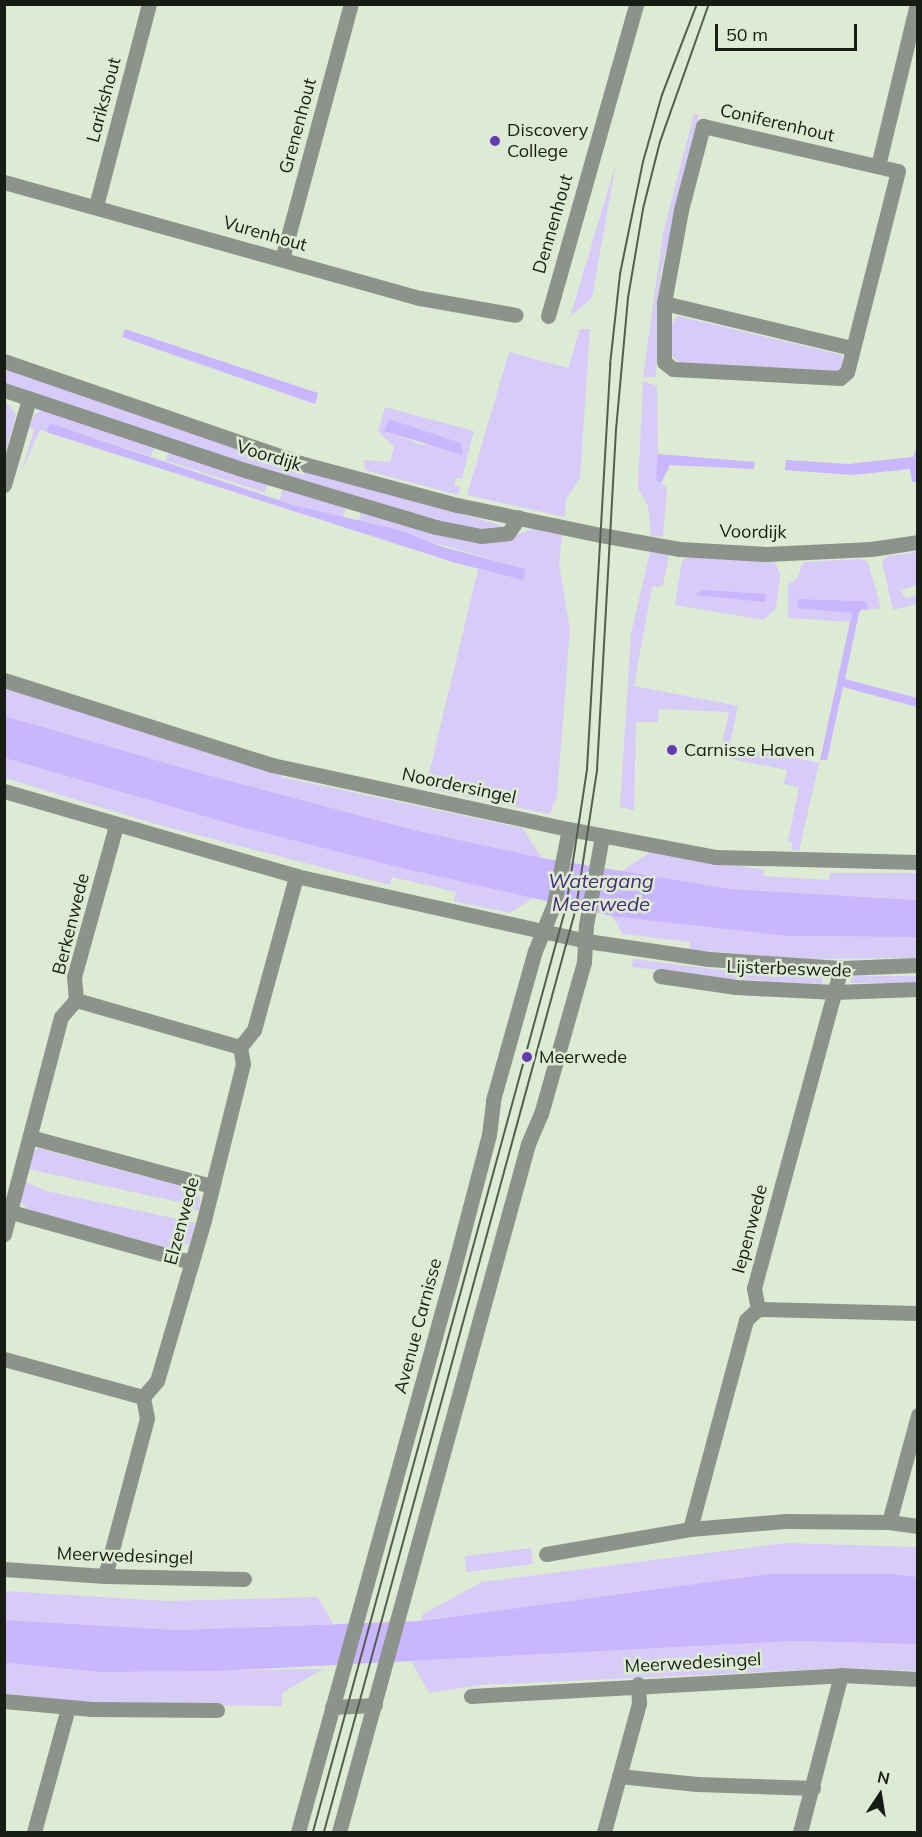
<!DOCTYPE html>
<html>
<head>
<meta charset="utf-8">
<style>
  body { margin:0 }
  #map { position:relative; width:922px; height:1837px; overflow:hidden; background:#ddebd4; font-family:Mulish,sans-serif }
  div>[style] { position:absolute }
  .green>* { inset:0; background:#d6ccf7; transform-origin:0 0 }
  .water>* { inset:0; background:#c8b6ff }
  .stream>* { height:6px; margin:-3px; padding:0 3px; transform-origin:3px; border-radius:3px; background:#c8b6ff }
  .street>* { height:15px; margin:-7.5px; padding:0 7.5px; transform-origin:7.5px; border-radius:7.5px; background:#8d938a }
  .tram>* { height:1.5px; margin:-0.75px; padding:0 0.75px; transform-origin:0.75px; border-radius:0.75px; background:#555d50 }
  .dots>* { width:16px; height:16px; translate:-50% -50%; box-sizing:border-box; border:3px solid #ddebd4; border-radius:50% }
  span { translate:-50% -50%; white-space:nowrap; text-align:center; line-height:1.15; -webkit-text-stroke:5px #ddebd4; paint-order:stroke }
  .street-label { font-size:18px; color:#171c14 }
  .poi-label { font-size:18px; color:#171c14 }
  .left { translate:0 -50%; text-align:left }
  .water-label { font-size:20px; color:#46297b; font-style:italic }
  .frame { position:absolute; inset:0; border:6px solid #171c14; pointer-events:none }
  .north { position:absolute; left:850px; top:1765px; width:60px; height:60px; -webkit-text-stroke:4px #ddebd4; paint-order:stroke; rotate:12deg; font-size:16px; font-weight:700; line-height:24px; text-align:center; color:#171c14 }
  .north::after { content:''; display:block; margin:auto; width:21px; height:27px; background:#171c14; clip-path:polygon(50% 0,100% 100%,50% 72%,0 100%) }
  .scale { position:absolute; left:715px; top:24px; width:142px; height:27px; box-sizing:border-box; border:3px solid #171c14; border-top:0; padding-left:8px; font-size:18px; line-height:21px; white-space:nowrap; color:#171c14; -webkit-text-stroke:4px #ddebd4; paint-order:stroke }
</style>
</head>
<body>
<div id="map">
  <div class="green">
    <i style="clip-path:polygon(694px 114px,699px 115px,661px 273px,656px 377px,643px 377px,663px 234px)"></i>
    <i style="clip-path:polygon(616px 163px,592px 298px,570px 317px)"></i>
    <i style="clip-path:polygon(678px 316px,842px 355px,842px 368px,837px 372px,680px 363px,670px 354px,669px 326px)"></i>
    <i style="clip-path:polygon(580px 329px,590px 329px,580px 478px,566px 500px,564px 517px,467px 495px,509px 352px,568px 368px)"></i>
    <i style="clip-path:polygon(4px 368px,284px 463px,283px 468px,307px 470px,504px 526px,475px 530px,277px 475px,5px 385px)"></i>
    <i style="clip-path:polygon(643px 381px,657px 386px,658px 454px,661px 483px,667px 488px,663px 537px,651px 536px,648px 506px,638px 488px)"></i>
    <i style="clip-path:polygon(5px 399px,16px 415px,5px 456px)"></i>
    <i style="clip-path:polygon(evenodd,385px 407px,474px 431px,462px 479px,456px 478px,454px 485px,460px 487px,458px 495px,365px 470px,364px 460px,390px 462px,394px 447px,378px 431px,385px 407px,385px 431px,461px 443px,423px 445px,385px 431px)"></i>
    <i style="clip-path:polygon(41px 410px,51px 412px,155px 445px,151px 456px,50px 423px,46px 432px,40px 430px,21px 473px,34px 430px,29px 427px,34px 415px)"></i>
    <i style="left:169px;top:451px;width:104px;height:10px;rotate:18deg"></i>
    <i style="left:283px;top:488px;width:66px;height:13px;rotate:16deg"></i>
    <i style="clip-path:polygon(361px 511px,484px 541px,501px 541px,532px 529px,562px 535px,559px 564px,570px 630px,557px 797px,549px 814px,430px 789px,427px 782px,478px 569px,523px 580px,526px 569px,359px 521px)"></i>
    <i style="clip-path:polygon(650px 552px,669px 555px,663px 586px,652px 587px,634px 686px,738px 706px,730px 744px,819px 763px,799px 851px,792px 850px,792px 842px,788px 841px,799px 787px,784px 784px,787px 770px,731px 759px,733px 751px,721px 748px,729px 712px,659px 709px,658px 722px,636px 722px,634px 810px,620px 807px,631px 634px)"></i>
    <i style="clip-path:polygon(917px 552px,917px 585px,900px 590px,906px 598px,917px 595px,917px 604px,893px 610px,882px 561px,888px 556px)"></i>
    <i style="clip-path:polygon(689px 557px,775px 562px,780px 574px,776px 608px,763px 620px,675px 605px,682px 561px)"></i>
    <i style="clip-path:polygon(861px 559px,868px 562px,881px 608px,867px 610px,867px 601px,798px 599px,797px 608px,852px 612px,850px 622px,788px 618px,788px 585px,798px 577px,803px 562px)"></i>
    <i style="clip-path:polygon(4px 688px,282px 771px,281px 777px,522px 828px,542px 858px,418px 831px,204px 774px,5px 716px)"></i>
    <i style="clip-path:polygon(5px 758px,241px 827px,533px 898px,510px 913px,454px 901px,456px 892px,392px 877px,390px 885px,159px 825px,5px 778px)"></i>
    <i style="clip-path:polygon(652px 851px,764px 870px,763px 876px,829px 880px,830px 873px,917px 873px,917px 900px,730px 889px,619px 873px)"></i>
    <i style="clip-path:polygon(610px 913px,787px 936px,917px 937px,917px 958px,810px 959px,689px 950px,690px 942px,623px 934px)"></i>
    <i style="clip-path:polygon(633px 959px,753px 974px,822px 977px,822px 984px,732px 979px,632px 967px)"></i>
    <i style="left:917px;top:976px;width:7px;height:66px;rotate:90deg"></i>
    <i style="clip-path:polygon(38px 1148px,195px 1190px,200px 1198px,199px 1211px,179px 1202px,27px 1169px,32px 1153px)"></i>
    <i style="clip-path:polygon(24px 1181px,46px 1191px,196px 1223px,189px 1244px,173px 1249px,28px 1210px,20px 1201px)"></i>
    <i style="clip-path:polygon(786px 1543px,917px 1547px,917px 1577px,892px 1574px,768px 1574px,421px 1621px,423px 1614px,482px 1582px)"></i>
    <i style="left:531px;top:1548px;width:16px;height:67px;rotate:83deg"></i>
    <i style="clip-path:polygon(5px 1591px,167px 1601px,318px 1597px,333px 1624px,178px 1630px,5px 1620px)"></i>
    <i style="clip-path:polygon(794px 1641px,918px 1644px,917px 1671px,848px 1668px,481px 1685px,429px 1693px,411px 1661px)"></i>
    <i style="clip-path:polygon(4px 1663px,101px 1672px,323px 1669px,282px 1693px,282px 1706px,112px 1705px,5px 1697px)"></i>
  </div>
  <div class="water">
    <i style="clip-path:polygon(125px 329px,318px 393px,315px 404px,122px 337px)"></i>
    <i style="clip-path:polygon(389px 419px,461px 443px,463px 455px,384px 431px)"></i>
    <i style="clip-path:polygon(50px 423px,293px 505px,399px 530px,443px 547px,526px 569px,523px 580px,456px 563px,46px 432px)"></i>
    <i style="clip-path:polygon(658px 454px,755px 462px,754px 469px,670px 465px,661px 483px,656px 480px)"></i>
    <i style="clip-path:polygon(912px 457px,917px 458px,917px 482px,912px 482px,910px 469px,852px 475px,785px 470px,786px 460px,849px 464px)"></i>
    <i style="clip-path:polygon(703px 590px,766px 594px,765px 602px,696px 595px)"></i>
    <i style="clip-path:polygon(798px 599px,867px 601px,867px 610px,862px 609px,859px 613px,845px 679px,917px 698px,917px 707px,843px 687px,827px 760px,820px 760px,852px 613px,797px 608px)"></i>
    <i style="clip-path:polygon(5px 716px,204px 774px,418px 831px,542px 858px,730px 889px,917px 900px,917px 937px,787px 936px,612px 916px,402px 868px,241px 827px,5px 758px)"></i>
    <i style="clip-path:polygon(768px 1574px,892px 1574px,918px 1577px,917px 1644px,794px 1641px,218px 1671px,101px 1672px,5px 1663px,4px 1620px,178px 1630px,421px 1621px)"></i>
  </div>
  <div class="stream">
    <i style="left:916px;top:458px;width:7px;rotate:-74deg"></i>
  </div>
  <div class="street">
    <i style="left:703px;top:126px;width:200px;rotate:13deg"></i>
    <i style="left:898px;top:171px;width:207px;rotate:104.2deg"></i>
    <i style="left:847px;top:372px;width:9px;rotate:139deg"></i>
    <i style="left:840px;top:378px;width:167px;rotate:-176.9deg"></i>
    <i style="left:673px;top:369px;width:11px;rotate:-142deg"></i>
    <i style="left:664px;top:362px;width:59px;rotate:-90deg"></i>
    <i style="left:664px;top:303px;width:95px;rotate:-79.6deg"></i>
    <i style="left:681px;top:210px;width:87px;rotate:-75.3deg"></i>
    <i style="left:878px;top:166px;width:167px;rotate:-76.5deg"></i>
    <i style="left:4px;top:182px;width:432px;rotate:15.6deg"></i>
    <i style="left:420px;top:298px;width:97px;rotate:10deg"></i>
    <i style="left:96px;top:206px;width:209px;rotate:-75.3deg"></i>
    <i style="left:282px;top:259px;width:264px;rotate:-74.9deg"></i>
    <i style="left:664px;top:303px;width:192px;rotate:13.5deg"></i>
    <i style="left:548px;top:316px;width:324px;rotate:-74.2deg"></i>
    <i style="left:4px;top:361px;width:313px;rotate:19deg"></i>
    <i style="left:300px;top:463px;width:163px;rotate:15deg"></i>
    <i style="left:457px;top:505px;width:147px;rotate:11.8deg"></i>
    <i style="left:601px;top:535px;width:79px;rotate:10.2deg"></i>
    <i style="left:679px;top:549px;width:87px;rotate:3.3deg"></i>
    <i style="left:766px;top:554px;width:105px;rotate:-2.7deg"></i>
    <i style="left:871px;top:549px;width:48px;rotate:-8.5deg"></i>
    <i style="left:4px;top:390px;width:257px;rotate:18.4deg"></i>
    <i style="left:248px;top:471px;width:196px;rotate:16.6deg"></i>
    <i style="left:436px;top:527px;width:46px;rotate:11.3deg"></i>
    <i style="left:481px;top:536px;width:27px;rotate:-6deg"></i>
    <i style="left:508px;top:533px;width:19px;rotate:-55deg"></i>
    <i style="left:4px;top:485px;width:90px;rotate:-73.8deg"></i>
    <i style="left:4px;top:680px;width:281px;rotate:17.6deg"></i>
    <i style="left:272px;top:765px;width:304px;rotate:12.2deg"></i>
    <i style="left:569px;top:829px;width:150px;rotate:10.8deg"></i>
    <i style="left:716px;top:857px;width:202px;rotate:1.4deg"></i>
    <i style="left:4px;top:791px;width:304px;rotate:16.2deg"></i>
    <i style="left:296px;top:876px;width:298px;rotate:12.6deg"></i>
    <i style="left:587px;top:941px;width:123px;rotate:8.4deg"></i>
    <i style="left:709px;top:959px;width:132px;rotate:3.9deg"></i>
    <i style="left:841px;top:968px;width:77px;rotate:-2.2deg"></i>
    <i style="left:660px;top:976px;width:77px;rotate:8.2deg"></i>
    <i style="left:736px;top:987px;width:99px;rotate:2.9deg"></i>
    <i style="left:835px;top:992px;width:83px;rotate:-2.1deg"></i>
    <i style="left:76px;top:1000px;width:171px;rotate:16deg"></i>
    <i style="left:30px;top:1137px;width:188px;rotate:15.1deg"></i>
    <i style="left:11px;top:1212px;width:187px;rotate:15.5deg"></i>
    <i style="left:4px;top:1234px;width:224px;rotate:-75.3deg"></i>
    <i style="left:61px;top:1017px;width:23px;rotate:-49deg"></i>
    <i style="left:76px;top:1000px;width:23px;rotate:-95deg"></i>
    <i style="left:74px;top:977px;width:157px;rotate:-74.5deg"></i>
    <i style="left:758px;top:1309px;width:21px;rotate:-101deg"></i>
    <i style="left:754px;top:1288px;width:332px;rotate:-74.8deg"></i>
    <i style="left:758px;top:1309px;width:160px;rotate:1.4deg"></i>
    <i style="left:4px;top:1359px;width:144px;rotate:15.3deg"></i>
    <i style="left:889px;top:1522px;width:111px;rotate:-74.8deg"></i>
    <i style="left:690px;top:1529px;width:216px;rotate:-75deg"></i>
    <i style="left:746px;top:1320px;width:16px;rotate:-43deg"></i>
    <i style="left:546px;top:1554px;width:146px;rotate:-9.8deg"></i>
    <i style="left:690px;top:1529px;width:96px;rotate:-4.8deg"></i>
    <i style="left:786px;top:1521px;width:103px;rotate:0.6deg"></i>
    <i style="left:889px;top:1522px;width:29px;rotate:8deg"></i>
    <i style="left:4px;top:1569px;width:101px;rotate:4deg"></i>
    <i style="left:105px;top:1576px;width:139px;rotate:1.2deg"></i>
    <i style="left:105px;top:1576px;width:163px;rotate:-75.1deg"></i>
    <i style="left:147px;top:1418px;width:21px;rotate:-101deg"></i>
    <i style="left:143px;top:1397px;width:21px;rotate:-49deg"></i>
    <i style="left:157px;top:1381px;width:168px;rotate:-73.7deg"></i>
    <i style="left:204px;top:1220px;width:161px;rotate:-76deg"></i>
    <i style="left:243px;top:1064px;width:17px;rotate:-100deg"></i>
    <i style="left:240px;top:1047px;width:22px;rotate:-51deg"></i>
    <i style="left:254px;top:1030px;width:160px;rotate:-74.7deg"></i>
    <i style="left:471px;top:1696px;width:371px;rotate:-3.2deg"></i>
    <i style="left:841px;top:1675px;width:77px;rotate:3deg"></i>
    <i style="left:4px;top:1701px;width:88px;rotate:5.2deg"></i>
    <i style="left:92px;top:1709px;width:125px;rotate:0.5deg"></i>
    <i style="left:332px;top:1707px;width:43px;rotate:-2.7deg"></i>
    <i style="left:619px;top:1776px;width:78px;rotate:5.9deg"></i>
    <i style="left:697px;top:1784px;width:116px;rotate:2deg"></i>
    <i style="left:34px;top:1832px;width:129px;rotate:-74.7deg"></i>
    <i style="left:298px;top:1832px;width:585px;rotate:-74.54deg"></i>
    <i style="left:454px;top:1268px;width:138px;rotate:-75.3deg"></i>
    <i style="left:489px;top:1135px;width:35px;rotate:-83deg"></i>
    <i style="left:493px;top:1100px;width:155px;rotate:-74.3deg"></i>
    <i style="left:535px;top:951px;width:51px;rotate:-68deg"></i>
    <i style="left:554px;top:904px;width:76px;rotate:-78.7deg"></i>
    <i style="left:339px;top:1832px;width:713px;rotate:-74.64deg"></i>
    <i style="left:528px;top:1144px;width:33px;rotate:-67deg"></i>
    <i style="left:541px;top:1114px;width:158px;rotate:-74.2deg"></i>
    <i style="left:584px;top:962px;width:37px;rotate:-87deg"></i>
    <i style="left:586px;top:925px;width:90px;rotate:-79.8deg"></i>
    <i style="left:604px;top:1832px;width:134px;rotate:-74.8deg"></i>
    <i style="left:639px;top:1703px;width:19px;rotate:-93deg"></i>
    <i style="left:800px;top:1832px;width:162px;rotate:-75.4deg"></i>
  </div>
  <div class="tram">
    <i style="left:313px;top:1832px;width:959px;rotate:-74.7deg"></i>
    <i style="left:566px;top:907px;width:140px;rotate:-81.3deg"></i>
    <i style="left:587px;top:769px;width:405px;rotate:-86.7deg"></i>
    <i style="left:610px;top:365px;width:92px;rotate:-83.7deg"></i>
    <i style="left:620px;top:274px;width:114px;rotate:-78.4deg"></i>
    <i style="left:643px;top:162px;width:70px;rotate:-74.2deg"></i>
    <i style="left:662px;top:95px;width:97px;rotate:-69deg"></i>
    <i style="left:324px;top:1832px;width:958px;rotate:-74.74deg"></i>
    <i style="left:576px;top:908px;width:140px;rotate:-81.3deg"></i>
    <i style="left:597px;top:770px;width:341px;rotate:-86.8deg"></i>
    <i style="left:616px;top:430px;width:133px;rotate:-84.8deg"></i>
    <i style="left:628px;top:298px;width:90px;rotate:-80.4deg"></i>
    <i style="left:643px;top:209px;width:69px;rotate:-75.8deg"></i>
    <i style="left:660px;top:142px;width:146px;rotate:-70.5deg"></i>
  </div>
  <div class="dots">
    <i style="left:495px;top:141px;background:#663bb2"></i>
    <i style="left:672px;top:750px;background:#663bb2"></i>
    <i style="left:527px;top:1057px;background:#663bb2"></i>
  </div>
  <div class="street-label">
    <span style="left:104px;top:100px;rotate:-75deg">Larikshout</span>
    <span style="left:777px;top:123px;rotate:13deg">Coniferenhout</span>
    <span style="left:298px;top:126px;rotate:-75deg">Grenenhout</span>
    <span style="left:553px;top:224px;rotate:-74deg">Dennenhout</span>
    <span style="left:265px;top:234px;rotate:16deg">Vurenhout</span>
    <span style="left:269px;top:456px;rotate:17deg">Voordijk</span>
    <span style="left:753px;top:532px;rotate:1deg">Voordijk</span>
    <span style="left:459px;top:786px;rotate:12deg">Noordersingel</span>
    <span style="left:71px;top:924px;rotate:-76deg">Berkenwede</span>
    <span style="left:789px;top:969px;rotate:2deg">Lijsterbeswede</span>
    <span style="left:182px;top:1221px;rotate:-75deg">Elzenwede</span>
    <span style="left:750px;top:1229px;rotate:-75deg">Iepenwede</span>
    <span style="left:418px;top:1326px;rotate:-75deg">Avenue Carnisse</span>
    <span style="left:125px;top:1556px;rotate:2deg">Meerwedesingel</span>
    <span style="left:693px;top:1663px;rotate:-3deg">Meerwedesingel</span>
  </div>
  <div class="poi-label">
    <span class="left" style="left:507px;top:141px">Discovery<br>College</span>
    <span class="left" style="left:684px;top:750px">Carnisse Haven</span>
    <span class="left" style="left:539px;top:1057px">Meerwede</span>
  </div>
  <div class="water-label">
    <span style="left:601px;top:892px">Watergang<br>Meerwede</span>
  </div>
  <div class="frame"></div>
  <div class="north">N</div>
  <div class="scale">50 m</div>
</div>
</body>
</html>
